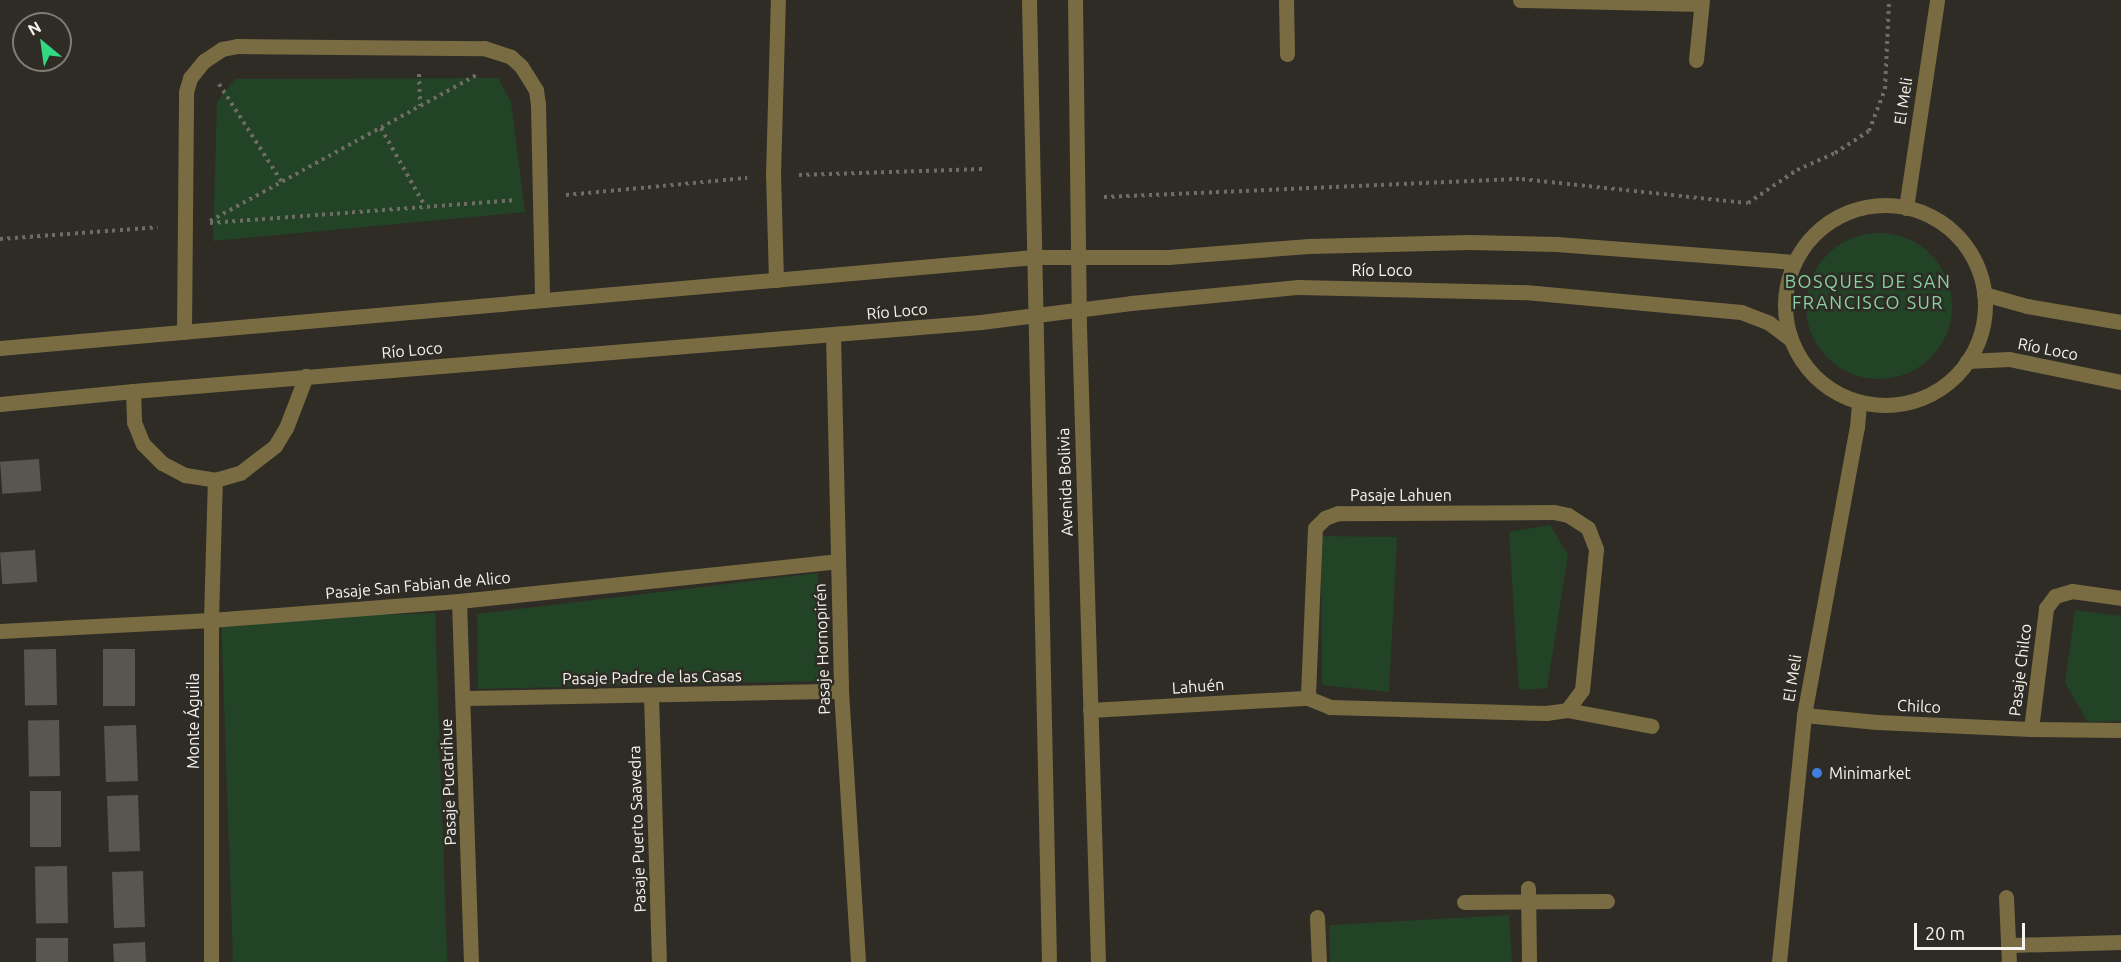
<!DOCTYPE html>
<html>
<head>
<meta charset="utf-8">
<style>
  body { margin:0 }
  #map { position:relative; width:2121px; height:962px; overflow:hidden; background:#2f2c26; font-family:Ubuntu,sans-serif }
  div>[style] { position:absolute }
  .green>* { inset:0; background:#224326; transform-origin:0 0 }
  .round { border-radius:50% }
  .building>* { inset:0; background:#59564f; transform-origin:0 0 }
  .path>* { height:4px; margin-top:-2px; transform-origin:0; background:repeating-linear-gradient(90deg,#6f6c66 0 3px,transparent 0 7.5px) }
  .minor>* { height:15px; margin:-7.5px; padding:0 7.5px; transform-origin:7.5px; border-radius:7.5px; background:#796c43 }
  .tertiary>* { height:15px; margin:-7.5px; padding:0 7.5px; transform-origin:7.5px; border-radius:7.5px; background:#796c43 }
  .tertiary>.ring { margin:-7.5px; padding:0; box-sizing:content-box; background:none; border:15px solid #796c43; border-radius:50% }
  .dots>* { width:16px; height:16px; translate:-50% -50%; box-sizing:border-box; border:3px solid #2f2c26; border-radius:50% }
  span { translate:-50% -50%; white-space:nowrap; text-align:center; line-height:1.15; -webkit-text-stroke:5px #2f2c26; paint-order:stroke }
  .street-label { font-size:16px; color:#f7f4f0 }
  .poi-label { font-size:16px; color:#f7f4f0 }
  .left { translate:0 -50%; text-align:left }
  .neighbourhood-label { font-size:18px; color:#89d2a2; letter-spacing:1.5px }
  .north { position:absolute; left:12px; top:12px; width:60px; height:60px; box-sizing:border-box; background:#2f2c26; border:2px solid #7f7c77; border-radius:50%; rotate:331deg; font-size:16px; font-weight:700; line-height:24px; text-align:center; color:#f7f4f0 }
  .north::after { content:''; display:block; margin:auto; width:21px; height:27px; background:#32d882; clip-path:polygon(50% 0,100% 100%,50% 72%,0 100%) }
  .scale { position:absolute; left:1914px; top:923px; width:111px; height:27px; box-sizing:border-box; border:3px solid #f7f4f0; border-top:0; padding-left:8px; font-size:18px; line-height:21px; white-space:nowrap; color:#f7f4f0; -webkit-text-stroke:4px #2f2c26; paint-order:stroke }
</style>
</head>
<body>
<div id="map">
  <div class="green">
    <i style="clip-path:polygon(498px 78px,511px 102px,525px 212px,213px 241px,217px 102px,235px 79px)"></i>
    <i class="round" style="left:1806px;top:233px;width:146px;height:146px"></i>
    <i style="clip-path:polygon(1550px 525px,1568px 555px,1547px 688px,1519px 690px,1509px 532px)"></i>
    <i style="clip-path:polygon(1321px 536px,1397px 537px,1389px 692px,1322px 685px)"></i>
    <i style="clip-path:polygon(818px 573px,821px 681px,478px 689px,477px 614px)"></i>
    <i style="clip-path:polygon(2075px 610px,2121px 616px,2121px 721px,2088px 722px,2065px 683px)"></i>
    <i style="left:435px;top:613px;width:349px;height:214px;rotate:88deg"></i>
    <i style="clip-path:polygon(1509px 915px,1512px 962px,1330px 962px,1329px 925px)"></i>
  </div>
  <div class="building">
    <i style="left:39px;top:459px;width:32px;height:39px;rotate:86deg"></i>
    <i style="left:35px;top:550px;width:32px;height:35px;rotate:86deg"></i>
    <i style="left:56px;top:649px;width:56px;height:32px;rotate:89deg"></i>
    <i style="left:103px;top:649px;width:32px;height:57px"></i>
    <i style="left:59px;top:720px;width:56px;height:31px;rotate:89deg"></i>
    <i style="left:136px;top:725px;width:56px;height:32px;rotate:88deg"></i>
    <i style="left:30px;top:791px;width:31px;height:56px"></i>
    <i style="left:138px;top:795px;width:56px;height:31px;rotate:88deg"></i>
    <i style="left:67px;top:866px;width:57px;height:32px;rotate:89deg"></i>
    <i style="left:143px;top:871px;width:56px;height:31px;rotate:88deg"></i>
    <i style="left:68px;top:938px;width:24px;height:32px;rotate:90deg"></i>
    <i style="left:145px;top:942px;width:20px;height:32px;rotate:87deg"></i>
  </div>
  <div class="path">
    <i style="left:419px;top:74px;width:32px;rotate:88deg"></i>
    <i style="left:219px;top:84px;width:117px;rotate:57.3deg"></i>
    <i style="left:381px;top:128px;width:90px;rotate:60.6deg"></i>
    <i style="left:799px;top:175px;width:184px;rotate:-1.9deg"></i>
    <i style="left:566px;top:195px;width:182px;rotate:-5.4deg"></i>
    <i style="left:1104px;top:197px;width:418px;rotate:-2.5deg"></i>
    <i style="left:1522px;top:179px;width:227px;rotate:6.1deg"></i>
    <i style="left:1748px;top:203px;width:59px;rotate:-34deg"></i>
    <i style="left:1797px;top:170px;width:42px;rotate:-24.1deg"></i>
    <i style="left:1835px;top:153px;width:40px;rotate:-32.9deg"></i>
    <i style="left:1869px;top:131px;width:45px;rotate:-69.1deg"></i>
    <i style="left:1885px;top:89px;width:89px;rotate:-87.4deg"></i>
    <i style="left:210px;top:221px;width:304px;rotate:-28.7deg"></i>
    <i style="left:210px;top:223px;width:305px;rotate:-4.3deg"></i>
    <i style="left:0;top:239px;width:158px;rotate:-4.3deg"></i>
  </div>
  <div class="minor">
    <i style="left:1286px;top:0;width:54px;rotate:88.9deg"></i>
    <i style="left:1520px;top:0;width:181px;rotate:1.3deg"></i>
    <i style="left:1696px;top:60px;width:60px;rotate:-84.3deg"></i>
    <i style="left:1906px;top:208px;width:210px;rotate:-81.5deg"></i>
    <i style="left:776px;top:280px;width:105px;rotate:-91.6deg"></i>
    <i style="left:773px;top:175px;width:175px;rotate:-88.4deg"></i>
    <i style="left:184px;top:332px;width:240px;rotate:-89.5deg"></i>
    <i style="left:186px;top:92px;width:15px;rotate:-74deg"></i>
    <i style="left:190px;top:78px;width:22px;rotate:-51deg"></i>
    <i style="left:204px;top:61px;width:22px;rotate:-34deg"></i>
    <i style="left:222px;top:49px;width:15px;rotate:-11deg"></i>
    <i style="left:237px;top:46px;width:247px;rotate:0.5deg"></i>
    <i style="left:484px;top:48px;width:28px;rotate:18deg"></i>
    <i style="left:511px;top:57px;width:13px;rotate:42deg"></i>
    <i style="left:521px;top:66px;width:28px;rotate:58deg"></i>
    <i style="left:536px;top:90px;width:14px;rotate:82deg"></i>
    <i style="left:538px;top:104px;width:196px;rotate:88.8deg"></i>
    <i style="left:833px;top:335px;width:356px;rotate:88.7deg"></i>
    <i style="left:841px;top:691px;width:272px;rotate:86.4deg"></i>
    <i style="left:133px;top:391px;width:31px;rotate:88deg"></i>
    <i style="left:134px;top:422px;width:24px;rotate:68deg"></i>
    <i style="left:143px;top:444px;width:27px;rotate:45deg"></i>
    <i style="left:162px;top:463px;width:26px;rotate:28deg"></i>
    <i style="left:185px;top:475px;width:30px;rotate:9deg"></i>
    <i style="left:215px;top:480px;width:26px;rotate:-16deg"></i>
    <i style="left:240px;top:473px;width:44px;rotate:-37.6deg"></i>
    <i style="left:275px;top:446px;width:21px;rotate:-59deg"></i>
    <i style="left:286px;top:428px;width:56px;rotate:-69deg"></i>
    <i style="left:459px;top:601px;width:361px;rotate:88.1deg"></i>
    <i style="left:0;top:631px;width:211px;rotate:-3deg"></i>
    <i style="left:211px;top:620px;width:249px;rotate:-4.4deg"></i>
    <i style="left:459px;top:601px;width:380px;rotate:-6deg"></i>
    <i style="left:651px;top:695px;width:267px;rotate:88.3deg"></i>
    <i style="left:464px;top:698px;width:377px;rotate:-1.1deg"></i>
    <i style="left:1090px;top:710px;width:218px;rotate:-3.2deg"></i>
    <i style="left:1308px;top:698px;width:24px;rotate:22deg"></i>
    <i style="left:1330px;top:707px;width:216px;rotate:1.6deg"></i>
    <i style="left:1546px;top:713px;width:21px;rotate:-8deg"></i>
    <i style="left:1567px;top:710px;width:25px;rotate:-53deg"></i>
    <i style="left:1582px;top:690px;width:142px;rotate:-84.3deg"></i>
    <i style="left:1596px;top:549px;width:22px;rotate:-111deg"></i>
    <i style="left:1588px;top:528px;width:24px;rotate:-147deg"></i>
    <i style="left:1568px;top:515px;width:14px;rotate:-168deg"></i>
    <i style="left:1554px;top:512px;width:216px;rotate:179.7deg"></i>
    <i style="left:1338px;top:513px;width:14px;rotate:159deg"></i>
    <i style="left:1325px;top:518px;width:14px;rotate:135deg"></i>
    <i style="left:1315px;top:528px;width:170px;rotate:92.4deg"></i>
    <i style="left:1567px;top:710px;width:86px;rotate:10.7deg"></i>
    <i style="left:1804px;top:715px;width:73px;rotate:5.5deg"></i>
    <i style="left:1877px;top:722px;width:154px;rotate:2.6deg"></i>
    <i style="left:2031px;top:729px;width:90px;rotate:0.6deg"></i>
    <i style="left:2031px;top:729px;width:122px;rotate:-82.9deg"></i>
    <i style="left:2046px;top:608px;width:15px;rotate:-53deg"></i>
    <i style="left:2055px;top:596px;width:18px;rotate:-16deg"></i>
    <i style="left:2072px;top:591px;width:49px;rotate:8.1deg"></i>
    <i style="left:1528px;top:888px;width:74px;rotate:89.2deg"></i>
    <i style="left:2006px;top:897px;width:65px;rotate:87.4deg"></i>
    <i style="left:1464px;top:902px;width:143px;rotate:-0.4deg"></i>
    <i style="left:1317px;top:917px;width:45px;rotate:87.5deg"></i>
    <i style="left:2011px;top:945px;width:110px;rotate:-1.6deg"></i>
    <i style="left:211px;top:962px;width:342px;rotate:-90deg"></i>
    <i style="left:211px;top:620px;width:140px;rotate:-88.4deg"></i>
    <i style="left:1779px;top:962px;width:248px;rotate:-84.2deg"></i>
    <i style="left:1804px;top:715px;width:293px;rotate:-79.6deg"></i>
    <i style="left:1857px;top:427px;width:25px;rotate:-85deg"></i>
  </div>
  <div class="tertiary">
    <i style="left:1029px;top:0;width:962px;rotate:88.81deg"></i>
    <i style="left:1075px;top:0;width:326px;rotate:89.3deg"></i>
    <i style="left:1079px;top:326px;width:636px;rotate:88.29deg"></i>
    <i class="ring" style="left:1785px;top:205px;width:185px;height:185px"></i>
    <i style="left:1984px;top:294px;width:45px;rotate:15.6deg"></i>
    <i style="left:2027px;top:306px;width:95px;rotate:9.7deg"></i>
    <i style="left:0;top:348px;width:1038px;rotate:-5.03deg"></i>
    <i style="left:1034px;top:257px;width:134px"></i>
    <i style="left:1168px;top:257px;width:141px;rotate:-4.5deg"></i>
    <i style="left:1309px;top:246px;width:160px;rotate:-1.4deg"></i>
    <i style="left:1469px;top:242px;width:87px;rotate:1.3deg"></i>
    <i style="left:1556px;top:244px;width:239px;rotate:4.3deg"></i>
    <i style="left:1967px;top:361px;width:42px;rotate:-2.7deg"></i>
    <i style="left:2009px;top:359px;width:114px;rotate:11.6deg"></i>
    <i style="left:0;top:404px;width:134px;rotate:-5.6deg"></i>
    <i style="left:133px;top:391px;width:851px;rotate:-4.65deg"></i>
    <i style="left:981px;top:322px;width:151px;rotate:-7.2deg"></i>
    <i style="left:1131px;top:303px;width:168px;rotate:-5.5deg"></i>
    <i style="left:1298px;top:287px;width:227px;rotate:1.3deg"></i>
    <i style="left:1525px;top:292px;width:217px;rotate:5.3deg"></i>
    <i style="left:1741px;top:312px;width:30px;rotate:21deg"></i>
    <i style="left:1769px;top:323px;width:25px;rotate:37deg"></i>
  </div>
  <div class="dots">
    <i style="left:1817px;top:773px;background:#3f7fe0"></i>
  </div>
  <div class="street-label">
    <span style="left:1903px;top:101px;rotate:-81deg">El Meli</span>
    <span style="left:1382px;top:270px">Río Loco</span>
    <span style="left:897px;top:311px;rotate:-5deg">Río Loco</span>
    <span style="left:2048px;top:349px;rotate:11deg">Río Loco</span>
    <span style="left:412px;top:350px;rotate:-5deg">Río Loco</span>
    <span style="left:1065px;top:482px;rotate:-92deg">Avenida Bolivia</span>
    <span style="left:1401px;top:495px">Pasaje Lahuen</span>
    <span style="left:418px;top:585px;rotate:-5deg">Pasaje San Fabian de Alico</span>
    <span style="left:822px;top:649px;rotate:-92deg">Pasaje Hornopirén</span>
    <span style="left:2020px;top:670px;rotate:-83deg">Pasaje Chilco</span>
    <span style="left:652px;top:677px;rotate:-1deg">Pasaje Padre de las Casas</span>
    <span style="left:1792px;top:678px;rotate:-81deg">El Meli</span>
    <span style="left:1198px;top:686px;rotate:-4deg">Lahuén</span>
    <span style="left:1919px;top:706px;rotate:3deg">Chilco</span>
    <span style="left:193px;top:721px;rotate:-90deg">Monte Águila</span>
    <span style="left:448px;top:782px;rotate:-92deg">Pasaje Pucatrihue</span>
    <span style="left:637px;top:829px;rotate:-92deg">Pasaje Puerto Saavedra</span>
  </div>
  <div class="poi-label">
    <span class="left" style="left:1829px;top:773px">Minimarket</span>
  </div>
  <div class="neighbourhood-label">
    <span style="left:1868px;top:292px">BOSQUES DE SAN<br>FRANCISCO SUR</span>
  </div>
  <div class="north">N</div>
  <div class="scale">20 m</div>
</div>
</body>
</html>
